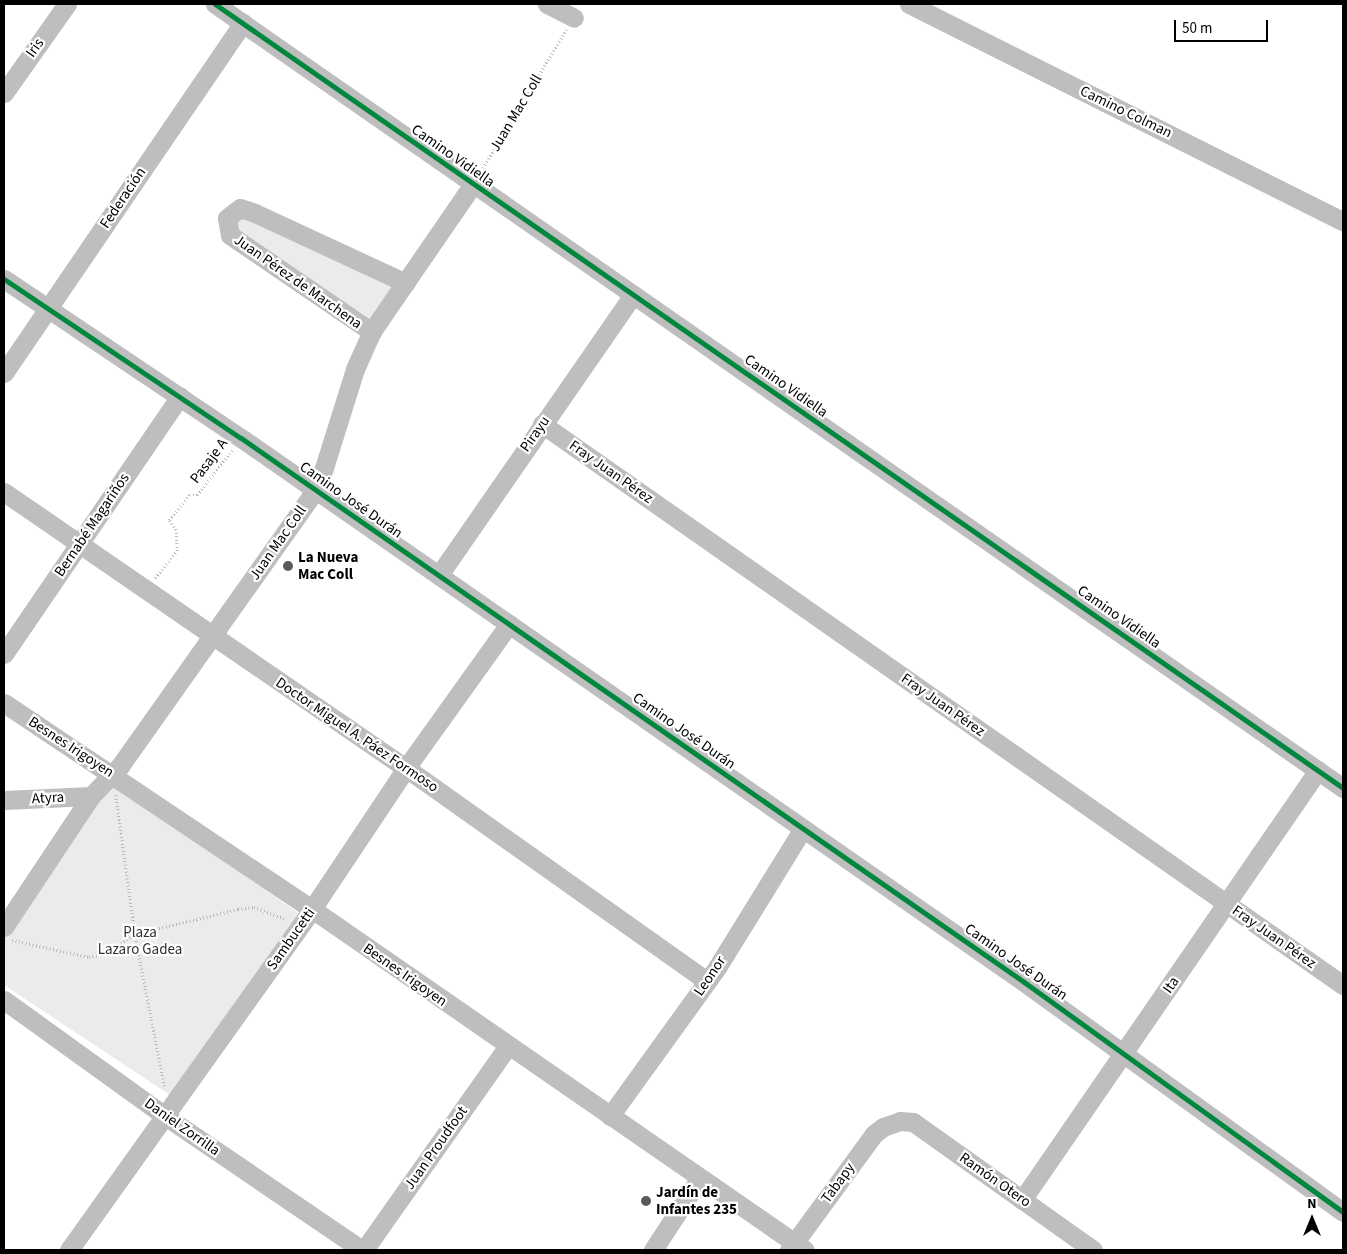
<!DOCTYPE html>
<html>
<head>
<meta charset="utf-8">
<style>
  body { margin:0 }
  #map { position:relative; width:1347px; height:1254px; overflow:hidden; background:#fff; font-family:"Source Sans 3",sans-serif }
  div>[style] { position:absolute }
  .green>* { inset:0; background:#ebebeb }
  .path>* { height:2.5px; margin-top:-1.25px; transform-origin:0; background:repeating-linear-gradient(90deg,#b9b9b9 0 1px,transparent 0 3.5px) }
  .minor>* { height:19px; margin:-9.5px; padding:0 9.5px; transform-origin:9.5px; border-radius:9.5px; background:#bebebe }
  .cycleway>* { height:5px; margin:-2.5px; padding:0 2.5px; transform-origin:2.5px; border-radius:2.5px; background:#00873e }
  .dots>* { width:14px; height:14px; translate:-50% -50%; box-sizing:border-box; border:2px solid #fff; border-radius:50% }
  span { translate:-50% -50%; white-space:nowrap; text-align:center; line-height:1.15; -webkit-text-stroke:4.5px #fff; paint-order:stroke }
  .street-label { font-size:15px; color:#000 }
  .poi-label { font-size:15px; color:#000; font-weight:700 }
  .left { translate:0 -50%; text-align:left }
  .park-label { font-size:15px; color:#313131 }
  .frame { position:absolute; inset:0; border:5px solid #000; pointer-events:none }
  .north { position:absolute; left:1287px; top:1194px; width:50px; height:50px; -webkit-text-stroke:4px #fff; paint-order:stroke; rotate:0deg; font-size:14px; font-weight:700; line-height:20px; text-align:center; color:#000 }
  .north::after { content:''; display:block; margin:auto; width:18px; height:22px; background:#000; clip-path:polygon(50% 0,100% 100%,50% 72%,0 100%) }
  .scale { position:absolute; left:1174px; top:20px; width:94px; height:22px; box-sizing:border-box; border:2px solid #000; border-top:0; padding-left:6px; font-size:15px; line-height:18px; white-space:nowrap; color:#000; -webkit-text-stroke:4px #fff; paint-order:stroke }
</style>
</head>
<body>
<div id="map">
  <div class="green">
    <i style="clip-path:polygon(238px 214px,393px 286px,369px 321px,239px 238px,231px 222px)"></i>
    <i style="clip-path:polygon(110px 786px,119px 787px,298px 913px,170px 1095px,4px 985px,4px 936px)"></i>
  </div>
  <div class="path">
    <i style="left:481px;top:171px;width:165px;rotate:-58.9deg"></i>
    <i style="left:155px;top:578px;width:35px;rotate:-51deg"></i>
    <i style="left:177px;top:551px;width:21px;rotate:-93deg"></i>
    <i style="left:176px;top:530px;width:12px;rotate:-125deg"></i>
    <i style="left:169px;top:520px;width:32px;rotate:-51deg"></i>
    <i style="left:189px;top:495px;width:8px"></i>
    <i style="left:197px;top:495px;width:58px;rotate:-52deg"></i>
    <i style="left:116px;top:795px;width:140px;rotate:82.2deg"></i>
    <i style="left:135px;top:934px;width:157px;rotate:79deg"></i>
    <i style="left:12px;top:940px;width:79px;rotate:12.4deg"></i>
    <i style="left:89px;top:957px;width:17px;rotate:-13deg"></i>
    <i style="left:106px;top:953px;width:35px;rotate:-33deg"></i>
    <i style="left:135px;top:934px;width:106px;rotate:-13.6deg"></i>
    <i style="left:238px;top:909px;width:16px;rotate:-7deg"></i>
    <i style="left:254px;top:907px;width:33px;rotate:21deg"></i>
  </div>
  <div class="minor">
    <i style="left:215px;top:4px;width:1374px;rotate:34.8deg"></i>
    <i style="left:547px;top:4px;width:30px;rotate:27deg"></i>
    <i style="left:909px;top:4px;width:485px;rotate:26.6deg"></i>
    <i style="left:4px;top:93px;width:109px;rotate:-54.7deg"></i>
    <i style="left:4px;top:279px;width:285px;rotate:33.9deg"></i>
    <i style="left:241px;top:438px;width:953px;rotate:34.79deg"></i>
    <i style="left:1024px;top:982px;width:393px;rotate:35.8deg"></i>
    <i style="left:372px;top:332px;width:172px;rotate:-145.7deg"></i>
    <i style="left:230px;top:235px;width:17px;rotate:-100deg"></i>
    <i style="left:227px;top:218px;width:16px;rotate:-38deg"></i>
    <i style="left:240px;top:208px;width:16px;rotate:18deg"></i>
    <i style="left:255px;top:213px;width:166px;rotate:24.9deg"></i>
    <i style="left:4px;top:373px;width:424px;rotate:-55.7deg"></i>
    <i style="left:542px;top:424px;width:978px;rotate:35.01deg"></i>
    <i style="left:4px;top:492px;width:488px;rotate:34.5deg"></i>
    <i style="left:406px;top:768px;width:369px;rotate:35.3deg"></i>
    <i style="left:439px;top:575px;width:341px;rotate:-55.3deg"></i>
    <i style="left:4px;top:654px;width:312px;rotate:-55.7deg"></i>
    <i style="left:4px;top:703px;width:371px;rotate:33.8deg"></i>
    <i style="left:312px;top:909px;width:599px;rotate:34.67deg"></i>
    <i style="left:4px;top:800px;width:87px;rotate:-2.6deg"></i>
    <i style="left:4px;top:927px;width:157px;rotate:-56.4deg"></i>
    <i style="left:91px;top:796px;width:42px;rotate:-46deg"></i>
    <i style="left:120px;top:766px;width:331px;rotate:-54.7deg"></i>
    <i style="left:311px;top:496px;width:31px;rotate:-65deg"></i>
    <i style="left:324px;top:468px;width:104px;rotate:-72.6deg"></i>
    <i style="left:355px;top:369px;width:42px;rotate:-65.9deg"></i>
    <i style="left:372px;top:331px;width:178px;rotate:-55.5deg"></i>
    <i style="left:4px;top:1000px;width:198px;rotate:35.8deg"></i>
    <i style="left:165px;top:1116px;width:238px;rotate:34.2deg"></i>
    <i style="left:610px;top:1116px;width:185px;rotate:-54.2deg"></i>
    <i style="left:718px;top:966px;width:160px;rotate:-58.3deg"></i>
    <i style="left:1022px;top:1200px;width:522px;rotate:-55.46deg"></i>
    <i style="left:69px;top:1250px;width:419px;rotate:-54.5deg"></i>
    <i style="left:312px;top:909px;width:169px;rotate:-56.3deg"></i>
    <i style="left:406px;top:768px;width:177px;rotate:-54.4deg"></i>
    <i style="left:364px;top:1250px;width:250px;rotate:-54.8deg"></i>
    <i style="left:653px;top:1250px;width:86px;rotate:-56.9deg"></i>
    <i style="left:789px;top:1250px;width:144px;rotate:-53.8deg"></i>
    <i style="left:874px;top:1134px;width:11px;rotate:-38deg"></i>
    <i style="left:883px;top:1127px;width:18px;rotate:-19deg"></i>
    <i style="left:900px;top:1121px;width:13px;rotate:4deg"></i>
    <i style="left:913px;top:1122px;width:221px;rotate:35.4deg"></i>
  </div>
  <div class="cycleway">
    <i style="left:215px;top:4px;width:1374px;rotate:34.8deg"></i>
    <i style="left:4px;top:279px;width:285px;rotate:33.9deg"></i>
    <i style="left:241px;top:438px;width:953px;rotate:34.79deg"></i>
    <i style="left:1024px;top:982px;width:393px;rotate:35.8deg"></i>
  </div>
  <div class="dots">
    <i style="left:288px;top:566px;background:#595959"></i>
    <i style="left:646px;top:1201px;background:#595959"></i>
  </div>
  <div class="street-label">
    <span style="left:35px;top:48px;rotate:-55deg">Iris</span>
    <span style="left:1126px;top:112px;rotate:26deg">Camino Colman</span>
    <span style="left:516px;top:113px;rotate:-59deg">Juan Mac Coll</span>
    <span style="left:453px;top:156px;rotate:35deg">Camino Vidiella</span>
    <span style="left:123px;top:198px;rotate:-56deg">Federación</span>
    <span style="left:298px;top:282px;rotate:35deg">Juan Pérez de Marchena</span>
    <span style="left:786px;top:386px;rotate:35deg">Camino Vidiella</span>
    <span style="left:535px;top:434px;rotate:-55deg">Pirayu</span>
    <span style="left:209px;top:461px;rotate:-53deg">Pasaje A</span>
    <span style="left:611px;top:472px;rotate:35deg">Fray Juan Pérez</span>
    <span style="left:351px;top:500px;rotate:35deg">Camino José Durán</span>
    <span style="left:92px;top:525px;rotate:-56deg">Bernabé Magariños</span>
    <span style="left:278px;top:543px;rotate:-55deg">Juan Mac Coll</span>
    <span style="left:1119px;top:617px;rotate:35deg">Camino Vidiella</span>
    <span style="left:943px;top:705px;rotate:35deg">Fray Juan Pérez</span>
    <span style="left:684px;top:731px;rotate:35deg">Camino José Durán</span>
    <span style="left:357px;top:735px;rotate:34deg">Doctor Miguel A. Páez Formoso</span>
    <span style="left:71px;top:747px;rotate:33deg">Besnes Irigoyen</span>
    <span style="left:48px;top:798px;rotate:-3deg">Atyra</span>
    <span style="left:1274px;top:937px;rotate:35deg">Fray Juan Pérez</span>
    <span style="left:291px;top:939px;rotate:-55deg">Sambucetti</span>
    <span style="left:1016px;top:962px;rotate:35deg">Camino José Durán</span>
    <span style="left:405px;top:975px;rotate:35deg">Besnes Irigoyen</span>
    <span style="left:710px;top:976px;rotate:-56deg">Leonor</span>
    <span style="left:1171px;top:985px;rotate:-55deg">Ita</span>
    <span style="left:182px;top:1127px;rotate:35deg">Daniel Zorrilla</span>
    <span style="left:436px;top:1148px;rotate:-55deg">Juan Proudfoot</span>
    <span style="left:995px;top:1180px;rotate:35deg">Ramón Otero</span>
    <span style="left:838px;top:1183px;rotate:-54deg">Tabapy</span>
  </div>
  <div class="poi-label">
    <span class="left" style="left:298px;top:566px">La Nueva<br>Mac Coll</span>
    <span class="left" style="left:656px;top:1201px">Jardín de<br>Infantes 235</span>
  </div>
  <div class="park-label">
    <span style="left:140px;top:941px">Plaza<br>Lazaro Gadea</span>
  </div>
  <div class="frame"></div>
  <div class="north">N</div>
  <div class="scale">50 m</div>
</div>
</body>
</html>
